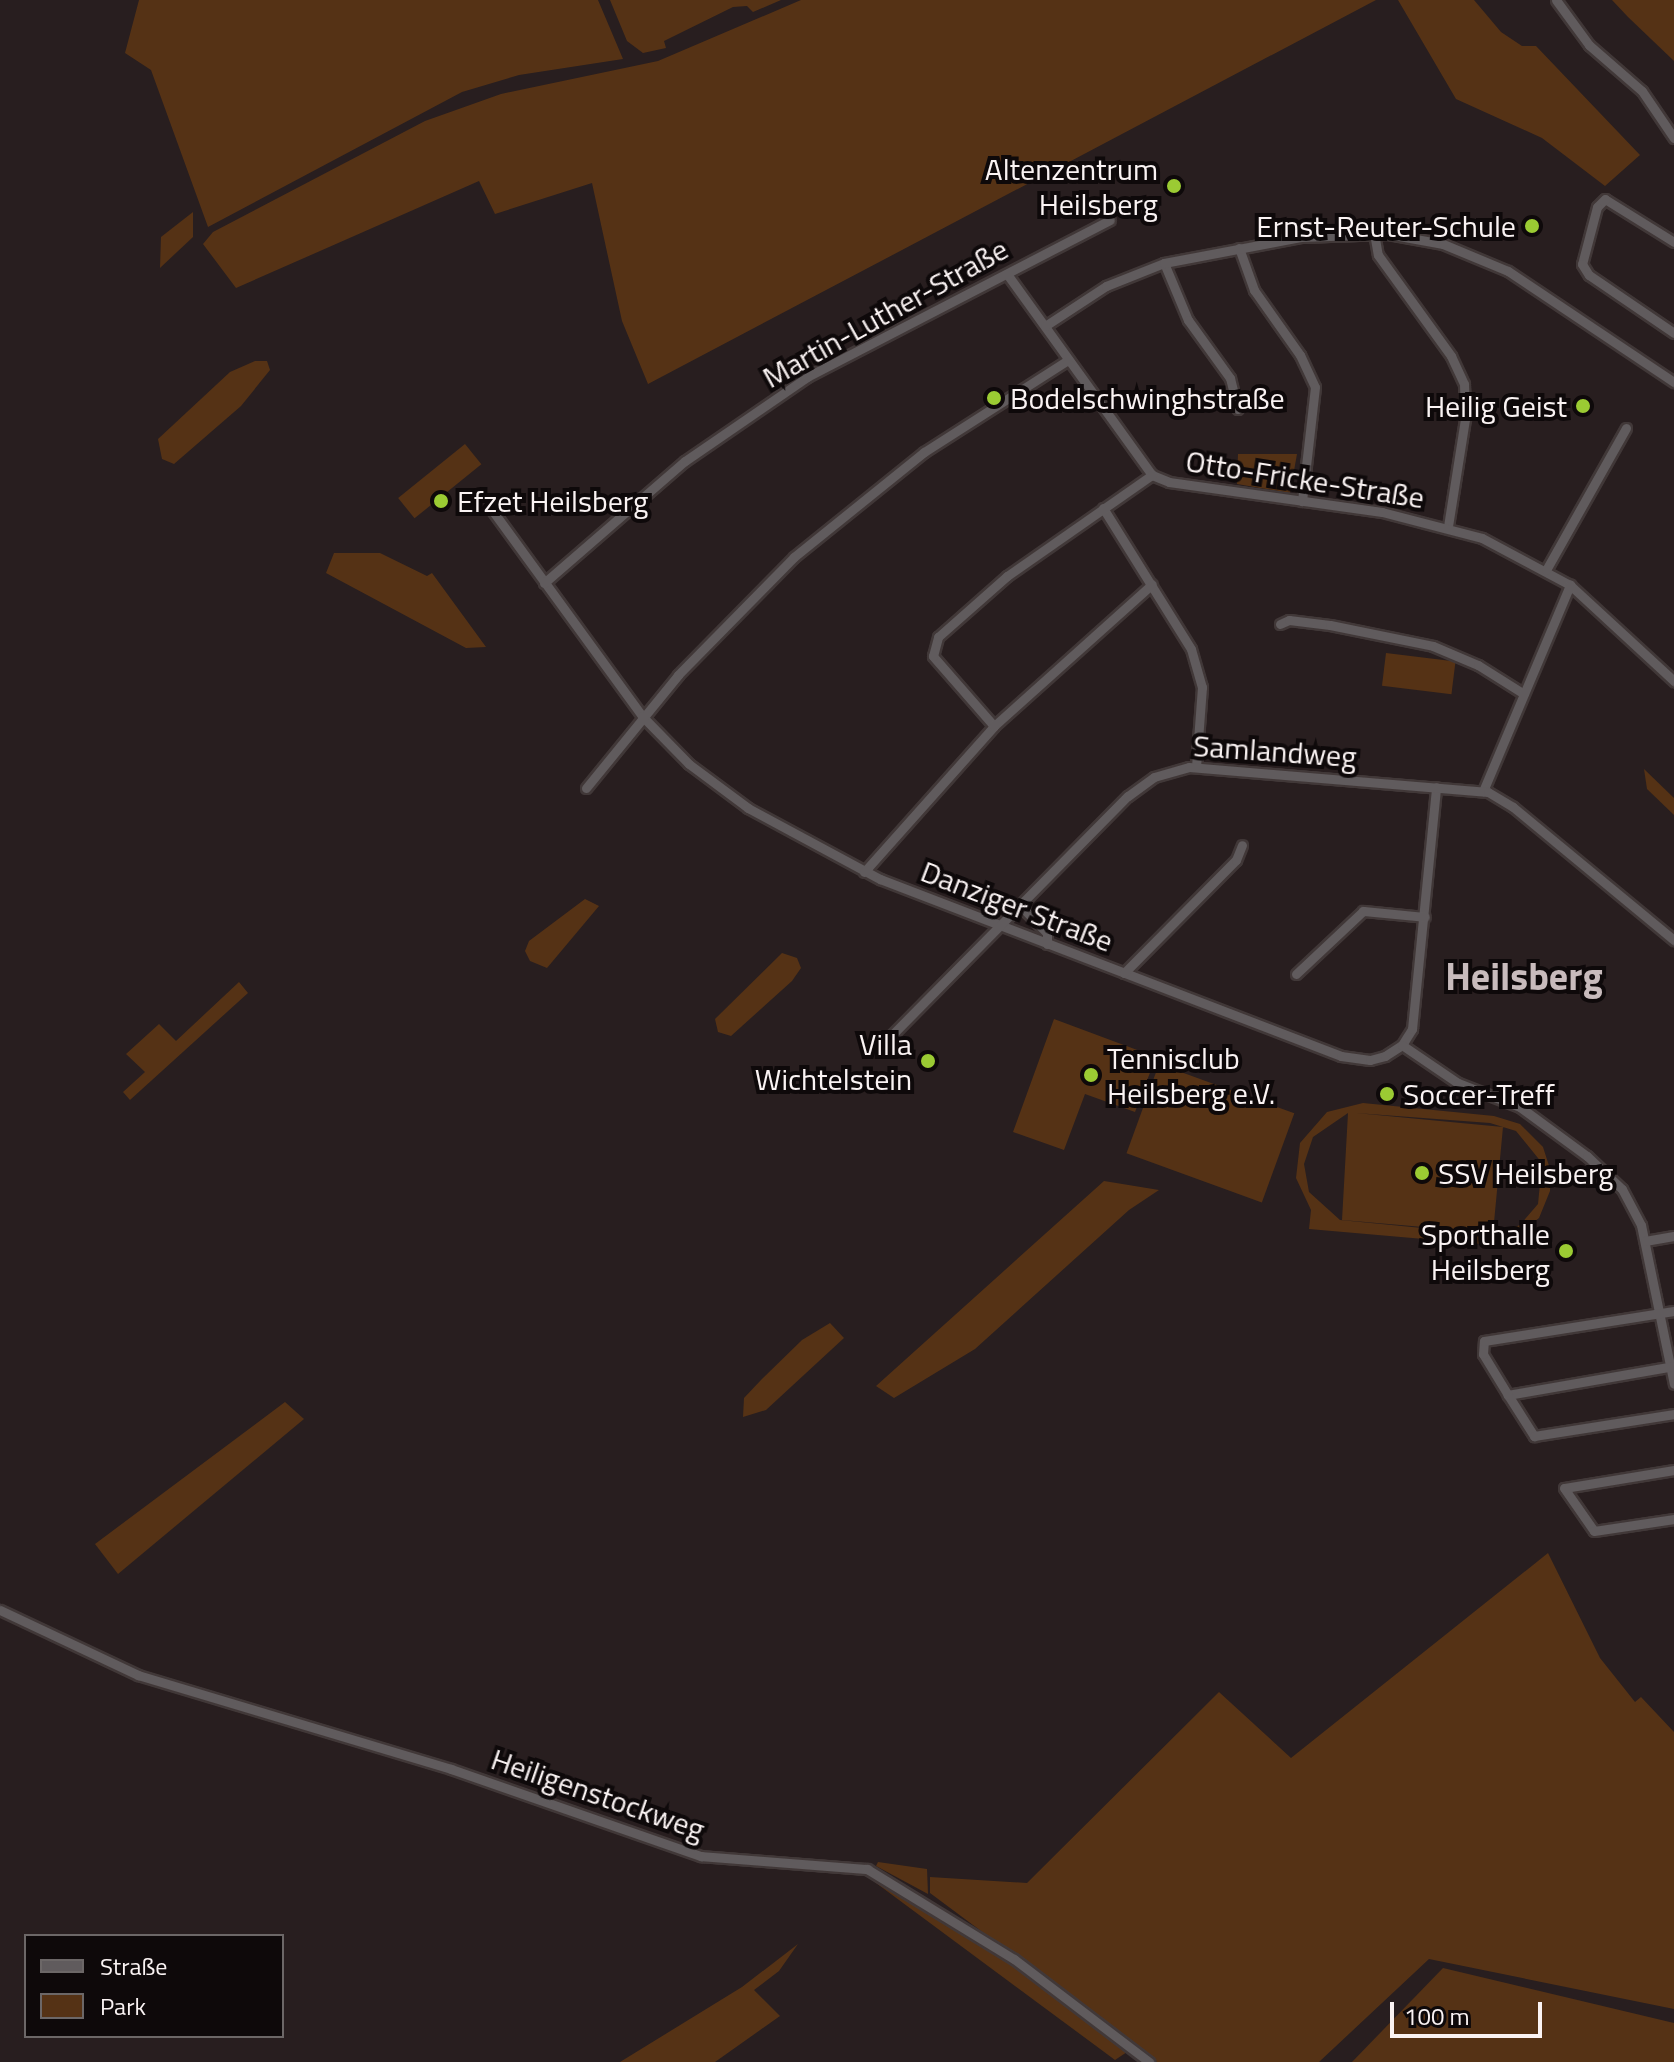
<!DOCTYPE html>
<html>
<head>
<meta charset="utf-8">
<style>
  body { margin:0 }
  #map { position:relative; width:1674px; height:2062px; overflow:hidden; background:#281e1f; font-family:"Titillium Web",sans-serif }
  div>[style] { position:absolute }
  .green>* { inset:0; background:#553215; transform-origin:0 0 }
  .roads { filter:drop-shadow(2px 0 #413838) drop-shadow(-2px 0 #413838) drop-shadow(0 2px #413838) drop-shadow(0 -2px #413838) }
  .minor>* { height:9px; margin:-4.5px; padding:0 4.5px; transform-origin:4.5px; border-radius:4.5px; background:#605b5d }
  .dots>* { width:22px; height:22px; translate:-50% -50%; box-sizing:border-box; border:4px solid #0e090a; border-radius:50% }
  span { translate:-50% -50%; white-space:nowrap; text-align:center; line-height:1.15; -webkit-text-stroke:8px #0e090a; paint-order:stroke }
  .poi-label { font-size:30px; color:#faf3f3 }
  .right { translate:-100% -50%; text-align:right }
  .left { translate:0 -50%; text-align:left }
  .street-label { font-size:30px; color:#faf3f3 }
  .district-label { font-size:38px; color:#c8bbbc; font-weight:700 }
  .legend { position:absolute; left:24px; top:1934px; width:260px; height:104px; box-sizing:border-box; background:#0e090a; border:2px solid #6c6767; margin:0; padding:10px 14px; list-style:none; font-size:24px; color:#faf3f3 }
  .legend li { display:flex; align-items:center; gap:16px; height:40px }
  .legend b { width:40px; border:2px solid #6c6767 }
  .scale { position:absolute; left:1390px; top:2002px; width:152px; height:36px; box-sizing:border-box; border:4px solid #faf3f3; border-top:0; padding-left:10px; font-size:24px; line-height:28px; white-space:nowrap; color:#faf3f3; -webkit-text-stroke:6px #0e090a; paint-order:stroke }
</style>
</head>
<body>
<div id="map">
  <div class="green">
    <i style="clip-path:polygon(139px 0,598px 0,623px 59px,519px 75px,462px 92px,208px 227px,151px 70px,125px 53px)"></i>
    <i style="clip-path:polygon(610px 0,781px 0,753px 12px,747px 6px,733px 7px,664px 41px,666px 48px,643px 53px,627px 41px)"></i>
    <i style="clip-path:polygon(801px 0,1376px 0,648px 384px,622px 321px,592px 183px,495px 214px,479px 181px,236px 288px,203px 244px,213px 232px,425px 121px,501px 94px,658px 61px)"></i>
    <i style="clip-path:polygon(1398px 0,1474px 0,1501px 32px,1522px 46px,1536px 46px,1640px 155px,1605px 186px,1542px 138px,1456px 99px)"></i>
    <i style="clip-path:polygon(1612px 0,1674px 0,1674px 61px,1628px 17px)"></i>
    <i style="clip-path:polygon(193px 212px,193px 237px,160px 268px,161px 237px)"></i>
    <i style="clip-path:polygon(255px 361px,267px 361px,270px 370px,241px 406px,174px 464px,162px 459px,158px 439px,230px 372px)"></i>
    <i style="left:465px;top:444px;width:26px;height:86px;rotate:51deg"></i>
    <i style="clip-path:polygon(1238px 454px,1297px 454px,1290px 493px,1237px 484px)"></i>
    <i style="clip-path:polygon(334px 553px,380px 553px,427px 576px,432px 573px,486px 647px,466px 648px,326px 573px)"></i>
    <i style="left:1386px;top:653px;width:70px;height:33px;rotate:7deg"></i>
    <i style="clip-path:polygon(1644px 769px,1674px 798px,1674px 815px,1647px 789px)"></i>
    <i style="clip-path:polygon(585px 899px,599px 906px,547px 968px,530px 961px,525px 951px,529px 941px)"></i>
    <i style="clip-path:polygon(782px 953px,797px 958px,801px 968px,792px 981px,731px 1036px,718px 1032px,715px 1019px)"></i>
    <i style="clip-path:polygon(239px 982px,248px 993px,130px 1100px,123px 1092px,145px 1072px,126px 1054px,159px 1024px,176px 1041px)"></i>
    <i style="clip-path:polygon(1054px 1019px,1156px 1057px,1135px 1112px,1085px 1094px,1064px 1150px,1013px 1132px)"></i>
    <i style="left:1159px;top:1064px;width:144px;height:95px;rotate:20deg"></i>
    <i style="clip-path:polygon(evenodd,1363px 1103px,1494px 1116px,1520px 1124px,1543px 1147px,1551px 1172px,1550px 1191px,1539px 1218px,1504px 1246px,1309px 1229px,1311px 1210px,1296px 1178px,1300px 1143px,1327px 1112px,1363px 1103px,1348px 1113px,1342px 1220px,1493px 1233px,1503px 1127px,1356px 1113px,1490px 1123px,1516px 1131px,1542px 1163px,1538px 1204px,1520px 1225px,1494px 1235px,1340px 1220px,1309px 1192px,1304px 1164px,1313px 1137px,1348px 1113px)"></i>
    <i style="clip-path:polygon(1104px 1181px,1159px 1190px,1129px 1210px,975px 1349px,894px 1398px,876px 1386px)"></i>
    <i style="clip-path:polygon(830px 1323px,844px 1338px,766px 1410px,743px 1417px,744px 1398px,761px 1380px,802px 1340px)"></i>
    <i style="clip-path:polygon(285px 1402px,304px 1419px,118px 1574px,95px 1544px)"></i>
    <i style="clip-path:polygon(1548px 1553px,1600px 1658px,1635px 1702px,1641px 1697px,1674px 1732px,1674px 2009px,1429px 1959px,1319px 2062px,1157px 2062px,930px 1893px,930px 1877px,1027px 1883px,1219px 1692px,1291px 1758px)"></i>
    <i style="clip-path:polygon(878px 1862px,927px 1869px,928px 1894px,876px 1866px)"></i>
    <i style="clip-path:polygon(874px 1877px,937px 1911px,1130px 2050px,1115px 2060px,872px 1880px)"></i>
    <i style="clip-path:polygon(798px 1944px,779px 1971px,754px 1990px,780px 2016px,715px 2062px,620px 2062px,742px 1987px)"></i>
    <i style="clip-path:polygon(1443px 1968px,1674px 2023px,1674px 2062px,1352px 2062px)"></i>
  </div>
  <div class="roads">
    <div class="minor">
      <i style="left:1556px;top:0;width:56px;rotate:53.7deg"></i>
      <i style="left:1589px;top:45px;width:70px;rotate:41deg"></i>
      <i style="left:1642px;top:91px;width:57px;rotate:55.8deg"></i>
      <i style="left:1374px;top:233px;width:22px;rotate:80deg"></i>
      <i style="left:1378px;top:255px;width:125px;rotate:54.1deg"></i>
      <i style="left:1451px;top:356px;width:31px;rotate:65deg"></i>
      <i style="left:1464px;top:384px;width:35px;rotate:88deg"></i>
      <i style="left:1465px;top:419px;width:108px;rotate:99deg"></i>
      <i style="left:1674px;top:242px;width:81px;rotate:-148.1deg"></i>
      <i style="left:1605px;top:199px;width:11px;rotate:135deg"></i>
      <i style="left:1597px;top:207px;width:59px;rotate:104.7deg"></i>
      <i style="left:1582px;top:264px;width:13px;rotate:58deg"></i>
      <i style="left:1589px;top:275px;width:103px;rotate:34.3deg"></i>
      <i style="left:1239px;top:248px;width:45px;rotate:70.3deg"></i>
      <i style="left:1254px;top:290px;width:80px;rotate:54.7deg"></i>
      <i style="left:1300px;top:355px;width:35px;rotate:65deg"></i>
      <i style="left:1315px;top:387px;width:115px;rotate:96.5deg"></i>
      <i style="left:1164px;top:263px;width:62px;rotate:67.2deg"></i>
      <i style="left:1188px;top:320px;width:72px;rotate:54.1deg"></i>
      <i style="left:1230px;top:378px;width:32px;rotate:76deg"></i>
      <i style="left:1007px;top:274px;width:248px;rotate:54.2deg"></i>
      <i style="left:1152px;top:475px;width:18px;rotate:22deg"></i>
      <i style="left:1169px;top:482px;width:215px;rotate:8deg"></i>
      <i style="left:1382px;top:512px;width:103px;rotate:14.6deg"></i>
      <i style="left:1482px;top:538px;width:100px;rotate:28.1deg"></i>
      <i style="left:1570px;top:585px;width:142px;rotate:42.7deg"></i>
      <i style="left:1045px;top:326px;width:73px;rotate:-33.3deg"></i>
      <i style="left:1106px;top:286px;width:62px;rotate:-21.6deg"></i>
      <i style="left:1164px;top:263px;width:139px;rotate:-10.7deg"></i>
      <i style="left:1301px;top:237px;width:87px;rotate:-2deg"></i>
      <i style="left:1388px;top:234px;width:56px;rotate:10.3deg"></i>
      <i style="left:1443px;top:244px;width:70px;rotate:22.6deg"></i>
      <i style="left:1508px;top:271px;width:200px;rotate:33.8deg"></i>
      <i style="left:1103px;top:508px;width:166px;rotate:58deg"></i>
      <i style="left:1191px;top:649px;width:40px;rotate:74deg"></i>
      <i style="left:1202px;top:687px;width:79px;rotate:94.3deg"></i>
      <i style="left:492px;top:510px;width:255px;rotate:53.9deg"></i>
      <i style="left:642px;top:716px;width:67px;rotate:45.6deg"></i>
      <i style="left:689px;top:764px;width:74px;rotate:36.7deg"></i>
      <i style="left:748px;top:808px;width:150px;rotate:28.3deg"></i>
      <i style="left:880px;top:879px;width:494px;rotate:21deg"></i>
      <i style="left:1341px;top:1056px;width:29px;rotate:8deg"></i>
      <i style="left:1370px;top:1060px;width:16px;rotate:-15deg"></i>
      <i style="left:1385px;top:1056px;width:20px;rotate:-33deg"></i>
      <i style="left:1402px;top:1045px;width:19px;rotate:-58deg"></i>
      <i style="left:1412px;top:1029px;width:243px;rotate:-84.3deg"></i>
      <i style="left:1546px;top:570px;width:163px;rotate:-60.6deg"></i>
      <i style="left:544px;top:583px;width:186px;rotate:-40.9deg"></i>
      <i style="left:685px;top:461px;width:148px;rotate:-34.5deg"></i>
      <i style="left:807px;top:377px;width:341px;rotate:-27.4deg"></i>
      <i style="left:1280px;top:624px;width:10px;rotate:-24deg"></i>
      <i style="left:1289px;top:620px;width:41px;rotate:7deg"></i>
      <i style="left:1330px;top:625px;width:105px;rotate:11.5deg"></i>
      <i style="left:1433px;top:646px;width:49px;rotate:22.9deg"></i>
      <i style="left:1478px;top:665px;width:54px;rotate:32.2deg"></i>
      <i style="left:994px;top:726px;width:93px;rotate:-131.1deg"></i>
      <i style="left:933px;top:656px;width:20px;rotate:-75deg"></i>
      <i style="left:938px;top:637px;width:92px;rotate:-41.5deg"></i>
      <i style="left:1007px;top:576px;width:177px;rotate:-34.9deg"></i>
      <i style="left:586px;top:788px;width:146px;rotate:-50.8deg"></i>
      <i style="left:678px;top:675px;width:165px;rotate:-45.5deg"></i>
      <i style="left:794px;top:557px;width:167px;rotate:-38.9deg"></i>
      <i style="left:924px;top:452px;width:171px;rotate:-32.6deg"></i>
      <i style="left:1483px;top:791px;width:224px;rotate:-67.1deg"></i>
      <i style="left:864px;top:872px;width:195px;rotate:-48.3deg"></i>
      <i style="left:994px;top:726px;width:212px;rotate:-41.9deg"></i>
      <i style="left:1020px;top:905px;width:39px;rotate:46deg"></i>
      <i style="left:1047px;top:933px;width:11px;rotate:90deg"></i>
      <i style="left:1124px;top:973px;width:159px;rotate:-45.3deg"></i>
      <i style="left:1236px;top:860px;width:16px;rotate:-68deg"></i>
      <i style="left:1296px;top:974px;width:92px;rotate:-43.2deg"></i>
      <i style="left:1363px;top:911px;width:62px;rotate:5.5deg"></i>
      <i style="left:884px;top:1043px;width:347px;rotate:-45.4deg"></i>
      <i style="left:1128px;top:796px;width:32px;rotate:-36deg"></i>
      <i style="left:1154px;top:777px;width:36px;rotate:-16deg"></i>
      <i style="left:1189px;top:767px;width:300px;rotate:4.8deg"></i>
      <i style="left:1488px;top:792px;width:29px;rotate:31deg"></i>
      <i style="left:1513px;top:807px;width:209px;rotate:39.6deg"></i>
      <i style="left:1402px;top:1045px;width:68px;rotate:34.2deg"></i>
      <i style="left:1458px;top:1083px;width:66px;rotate:21.2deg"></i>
      <i style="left:1520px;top:1107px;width:83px;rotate:36.2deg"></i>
      <i style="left:1587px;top:1156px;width:48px;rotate:43.3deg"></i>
      <i style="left:1622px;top:1189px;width:41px;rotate:62.2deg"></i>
      <i style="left:1641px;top:1225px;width:162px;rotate:78.3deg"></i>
      <i style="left:1645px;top:1241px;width:29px;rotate:-10deg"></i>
      <i style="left:1674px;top:1366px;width:169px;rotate:170.1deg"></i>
      <i style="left:1508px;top:1395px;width:49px;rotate:57.6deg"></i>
      <i style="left:1534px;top:1436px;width:142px;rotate:-8.9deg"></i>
      <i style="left:1508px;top:1395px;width:48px;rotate:-121.4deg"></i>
      <i style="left:1483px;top:1354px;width:13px;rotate:-86deg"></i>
      <i style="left:1484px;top:1341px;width:192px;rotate:-9deg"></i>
      <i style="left:1674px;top:1470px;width:111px;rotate:170.7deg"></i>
      <i style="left:1564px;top:1488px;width:52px;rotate:55.1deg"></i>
      <i style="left:1594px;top:1531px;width:81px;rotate:-8.5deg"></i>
      <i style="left:0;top:1610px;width:153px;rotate:25.2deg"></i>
      <i style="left:138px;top:1675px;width:327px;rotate:16.7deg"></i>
      <i style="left:451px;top:1769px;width:265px;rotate:19.2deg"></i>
      <i style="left:701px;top:1856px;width:167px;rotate:4.5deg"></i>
      <i style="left:867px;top:1869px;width:172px;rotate:31.5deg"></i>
      <i style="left:1014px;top:1959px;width:170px;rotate:37.3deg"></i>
    </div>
  </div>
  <div class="dots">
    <i style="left:1174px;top:186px;background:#9bcb33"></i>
    <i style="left:1532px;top:226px;background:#9bcb33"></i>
    <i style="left:994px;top:398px;background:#9bcb33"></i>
    <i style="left:1583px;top:406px;background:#9bcb33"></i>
    <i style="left:441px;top:501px;background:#9bcb33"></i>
    <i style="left:928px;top:1061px;background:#9bcb33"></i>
    <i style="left:1091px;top:1075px;background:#9bcb33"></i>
    <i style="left:1387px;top:1094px;background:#9bcb33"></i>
    <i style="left:1422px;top:1173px;background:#9bcb33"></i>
    <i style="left:1566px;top:1251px;background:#9bcb33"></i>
  </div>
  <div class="poi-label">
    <span class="right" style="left:1158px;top:186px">Altenzentrum<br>Heilsberg</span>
    <span class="right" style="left:1516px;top:226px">Ernst-Reuter-Schule</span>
    <span class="left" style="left:1010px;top:398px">Bodelschwinghstraße</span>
    <span class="right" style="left:1567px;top:406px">Heilig Geist</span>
    <span class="left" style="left:457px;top:501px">Efzet Heilsberg</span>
    <span class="right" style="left:912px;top:1061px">Villa<br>Wichtelstein</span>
    <span class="left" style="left:1107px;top:1075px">Tennisclub<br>Heilsberg e.V.</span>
    <span class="left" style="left:1403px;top:1094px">Soccer-Treff</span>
    <span class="left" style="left:1438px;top:1173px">SSV Heilsberg</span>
    <span class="right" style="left:1550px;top:1251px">Sporthalle<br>Heilsberg</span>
  </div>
  <div class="street-label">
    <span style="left:885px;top:313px;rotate:-29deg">Martin-Luther-Straße</span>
    <span style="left:1305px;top:479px;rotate:9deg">Otto-Fricke-Straße</span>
    <span style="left:1275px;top:751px;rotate:4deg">Samlandweg</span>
    <span style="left:1017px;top:906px;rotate:21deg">Danziger Straße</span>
    <span style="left:598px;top:1794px;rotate:19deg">Heiligenstockweg</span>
  </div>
  <div class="district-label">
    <span style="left:1524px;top:977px">Heilsberg</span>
  </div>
  <ul class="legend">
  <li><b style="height:10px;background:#605b5d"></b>Straße</li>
  <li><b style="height:22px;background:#553215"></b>Park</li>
  </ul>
  <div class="scale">100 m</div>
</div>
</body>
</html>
